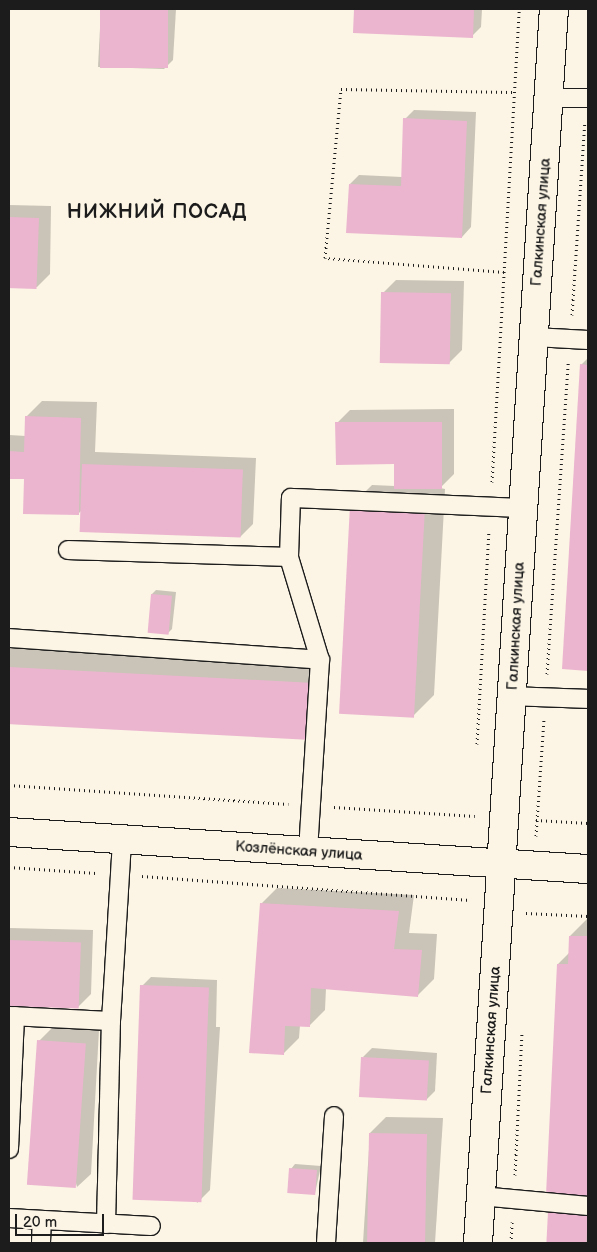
<!DOCTYPE html>
<html>
<head>
<meta charset="utf-8">
<style>
  body { margin:0 }
  #map { position:relative; width:597px; height:1252px; overflow:hidden; background:#fcf5e5; font-family:"Balsamiq Sans",sans-serif }
  div>[style] { position:absolute }
  .shadow>* { inset:0; background:#0003 }
  .building>* { inset:0; background:#ebb5cf; transform-origin:0 0 }
  .path>* { height:3px; margin-top:-1.5px; transform-origin:0; background:repeating-linear-gradient(90deg,#1c1c1c 0 1px,transparent 0 5px) }
  .roads { filter:drop-shadow(1px 0 #1c1c1c) drop-shadow(-1px 0 #1c1c1c) drop-shadow(0 1px #1c1c1c) drop-shadow(0 -1px #1c1c1c) }
  .service>* { height:18px; margin:-9px; padding:0 9px; transform-origin:9px; border-radius:9px; background:#fcf5e5 }
  .minor>* { height:28px; margin:-14px; padding:0 14px; transform-origin:14px; border-radius:14px; background:#fcf5e5 }
  span { translate:-50% -50%; white-space:nowrap; text-align:center; line-height:1.15; -webkit-text-stroke:4px #fcf5e5; paint-order:stroke }
  .street-label { font-size:15px; color:#1c1c1c }
  .district-label { font-size:20px; color:#1c1c1c; font-weight:700; letter-spacing:1px }
  .frame { position:absolute; inset:0; border:10px solid #1c1c1c; pointer-events:none }
  .scale { position:absolute; left:15px; top:1214px; width:89px; height:22px; box-sizing:border-box; border:2px solid #1c1c1c; border-top:0; padding-left:6px; font-size:15px; line-height:18px; white-space:nowrap; color:#1c1c1c; -webkit-text-stroke:4px #fcf5e5; paint-order:stroke }
</style>
</head>
<body>
<div id="map">
  <div class="shadow">
    <i style="clip-path:polygon(101px 9px,176px 9px,173px 60px,164px 69px,98px 67px)"></i>
    <i style="clip-path:polygon(355px 9px,482px 9px,481px 27px,472px 36px,354px 32px)"></i>
    <i style="clip-path:polygon(414px 110px,476px 112px,471px 227px,462px 237px,350px 184px,359px 175px,402px 177px,405px 119px)"></i>
    <i style="clip-path:polygon(9px 205px,51px 206px,50px 274px,37px 287px,9px 286px)"></i>
    <i style="clip-path:polygon(396px 280px,464px 281px,462px 350px,449px 363px,383px 293px)"></i>
    <i style="clip-path:polygon(588px 358px,588px 670px,563px 668px,581px 365px)"></i>
    <i style="clip-path:polygon(42px 401px,97px 402px,95px 452px,256px 458px,253px 524px,240px 537px,82px 510px,78px 514px,25px 478px,9px 478px,9px 435px,26px 436px,26px 417px)"></i>
    <i style="clip-path:polygon(454px 409px,454px 474px,440px 488px,445px 489px,434px 695px,413px 716px,351px 506px,372px 485px,395px 486px,395px 463px,337px 423px,350px 410px)"></i>
    <i style="clip-path:polygon(156px 590px,176px 592px,172px 629px,167px 634px,152px 594px)"></i>
    <i style="clip-path:polygon(9px 647px,329px 663px,326px 718px,307px 737px,9px 722px)"></i>
    <i style="clip-path:polygon(277px 888px,414px 895px,409px 933px,437px 934px,434px 979px,418px 995px,326px 988px,325px 1010px,309px 1026px,300px 1025px,299px 1038px,283px 1054px,261px 904px)"></i>
    <i style="clip-path:polygon(588px 918px,588px 1243px,549px 1243px,550px 1213px,568px 1194px,558px 964px,570px 952px,570px 936px)"></i>
    <i style="clip-path:polygon(9px 928px,93px 930px,91px 994px,78px 1007px,9px 1005px)"></i>
    <i style="clip-path:polygon(151px 977px,217px 980px,216px 1027px,220px 1027px,210px 1190px,197px 1203px,142px 986px)"></i>
    <i style="clip-path:polygon(52px 1028px,99px 1030px,91px 1174px,77px 1187px,39px 1041px)"></i>
    <i style="clip-path:polygon(372px 1048px,437px 1053px,435px 1091px,426px 1100px,363px 1057px)"></i>
    <i style="clip-path:polygon(386px 1117px,443px 1118px,435px 1243px,363px 1243px,370px 1133px)"></i>
    <i style="clip-path:polygon(295px 1164px,321px 1166px,315px 1193px,291px 1169px)"></i>
  </div>
  <div class="building">
    <i style="left:100px;top:9px;width:68px;height:59px"></i>
    <i style="clip-path:polygon(354px 9px,474px 9px,473px 38px,353px 33px)"></i>
    <i style="clip-path:polygon(403px 118px,467px 121px,462px 238px,346px 233px,349px 184px,401px 186px)"></i>
    <i style="left:9px;top:217px;width:30px;height:71px;rotate:2deg"></i>
    <i style="left:381px;top:292px;width:70px;height:71px;rotate:1deg"></i>
    <i style="clip-path:polygon(580px 364px,588px 365px,588px 671px,562px 669px)"></i>
    <i style="clip-path:polygon(25px 416px,81px 418px,79px 515px,23px 514px,24px 479px,9px 479px,9px 451px,24px 452px)"></i>
    <i style="clip-path:polygon(335px 422px,442px 422px,442px 489px,394px 489px,394px 464px,336px 465px)"></i>
    <i style="left:82px;top:464px;width:161px;height:68px;rotate:2deg"></i>
    <i style="left:350px;top:505px;width:75px;height:209px;rotate:3deg"></i>
    <i style="left:151px;top:594px;width:21px;height:39px;rotate:5deg"></i>
    <i style="left:9px;top:667px;width:301px;height:57px;rotate:3deg"></i>
    <i style="clip-path:polygon(260px 903px,399px 911px,394px 949px,422px 950px,418px 997px,311px 988px,310px 1027px,285px 1026px,284px 1055px,249px 1053px)"></i>
    <i style="clip-path:polygon(569px 936px,588px 936px,588px 1197px,546px 1195px,557px 964px,568px 964px)"></i>
    <i style="left:9px;top:940px;width:72px;height:66px;rotate:2deg"></i>
    <i style="left:140px;top:985px;width:69px;height:215px;rotate:2deg"></i>
    <i style="left:37px;top:1040px;width:49px;height:145px;rotate:4deg"></i>
    <i style="left:361px;top:1057px;width:68px;height:40px;rotate:3deg"></i>
    <i style="left:369px;top:1133px;width:58px;height:110px;rotate:1deg"></i>
    <i style="left:289px;top:1168px;width:28px;height:25px;rotate:4deg"></i>
    <i style="left:548px;top:1212px;width:40px;height:31px;rotate:3deg"></i>
  </div>
  <div class="path">
    <i style="left:504px;top:272px;width:180px;rotate:-175.5deg"></i>
    <i style="left:325px;top:258px;width:170px;rotate:-84.6deg"></i>
    <i style="left:341px;top:89px;width:173px;rotate:1deg"></i>
    <i style="left:572px;top:315px;width:194px;rotate:-86.2deg"></i>
    <i style="left:492px;top:482px;width:474px;rotate:-86.7deg"></i>
    <i style="left:547px;top:674px;width:312px;rotate:-86.1deg"></i>
    <i style="left:477px;top:744px;width:213px;rotate:-86.8deg"></i>
    <i style="left:9px;top:785px;width:280px;rotate:3.9deg"></i>
    <i style="left:334px;top:807px;width:141px;rotate:3.7deg"></i>
    <i style="left:536px;top:820px;width:52px;rotate:3.3deg"></i>
    <i style="left:536px;top:836px;width:116px;rotate:-86.1deg"></i>
    <i style="left:9px;top:867px;width:87px;rotate:3.9deg"></i>
    <i style="left:142px;top:876px;width:329px;rotate:4.2deg"></i>
    <i style="left:526px;top:913px;width:62px;rotate:2.8deg"></i>
    <i style="left:515px;top:1175px;width:141px;rotate:-87.2deg"></i>
    <i style="left:511px;top:1243px;width:21px;rotate:-87deg"></i>
  </div>
  <div class="roads">
    <div class="service">
      <i style="left:548px;top:98px;width:40px"></i>
      <i style="left:534px;top:337px;width:54px;rotate:3.2deg"></i>
      <i style="left:68px;top:550px;width:221px;rotate:1.8deg"></i>
      <i style="left:9px;top:638px;width:312px;rotate:4deg"></i>
      <i style="left:511px;top:696px;width:77px;rotate:2.2deg"></i>
      <i style="left:308px;top:851px;width:191px;rotate:-86.4deg"></i>
      <i style="left:320px;top:660px;width:108px;rotate:-106.8deg"></i>
      <i style="left:289px;top:557px;width:59px;rotate:-88.1deg"></i>
      <i style="left:291px;top:498px;width:232px;rotate:2.5deg"></i>
      <i style="left:9px;top:1016px;width:102px;rotate:2.8deg"></i>
      <i style="left:111px;top:1021px;width:181px;rotate:-86.5deg"></i>
      <i style="left:9px;top:1149px;width:133px;rotate:-87.4deg"></i>
      <i style="left:481px;top:1196px;width:107px;rotate:5.3deg"></i>
      <i style="left:9px;top:1218px;width:142px;rotate:3.2deg"></i>
      <i style="left:106px;top:1224px;width:203px;rotate:-88.6deg"></i>
      <i style="left:41px;top:1243px;width:23px;rotate:-88deg"></i>
      <i style="left:326px;top:1243px;width:127px;rotate:-86.4deg"></i>
    </div>
    <div class="minor">
      <i style="left:9px;top:832px;width:580px;rotate:3.66deg"></i>
      <i style="left:478px;top:1243px;width:1236px;rotate:-86.48deg"></i>
    </div>
  </div>
  <div class="street-label">
    <span style="left:541px;top:222px;rotate:-86deg">Галкинская улица</span>
    <span style="left:516px;top:626px;rotate:-87deg">Галкинская улица</span>
    <span style="left:299px;top:851px;rotate:4deg">Козлёнская улица</span>
    <span style="left:491px;top:1030px;rotate:-86deg">Галкинская улица</span>
  </div>
  <div class="district-label">
    <span style="left:157px;top:212px">НИЖНИЙ ПОСАД</span>
  </div>
  <div class="frame"></div>
  <div class="scale">20 m</div>
</div>
</body>
</html>
